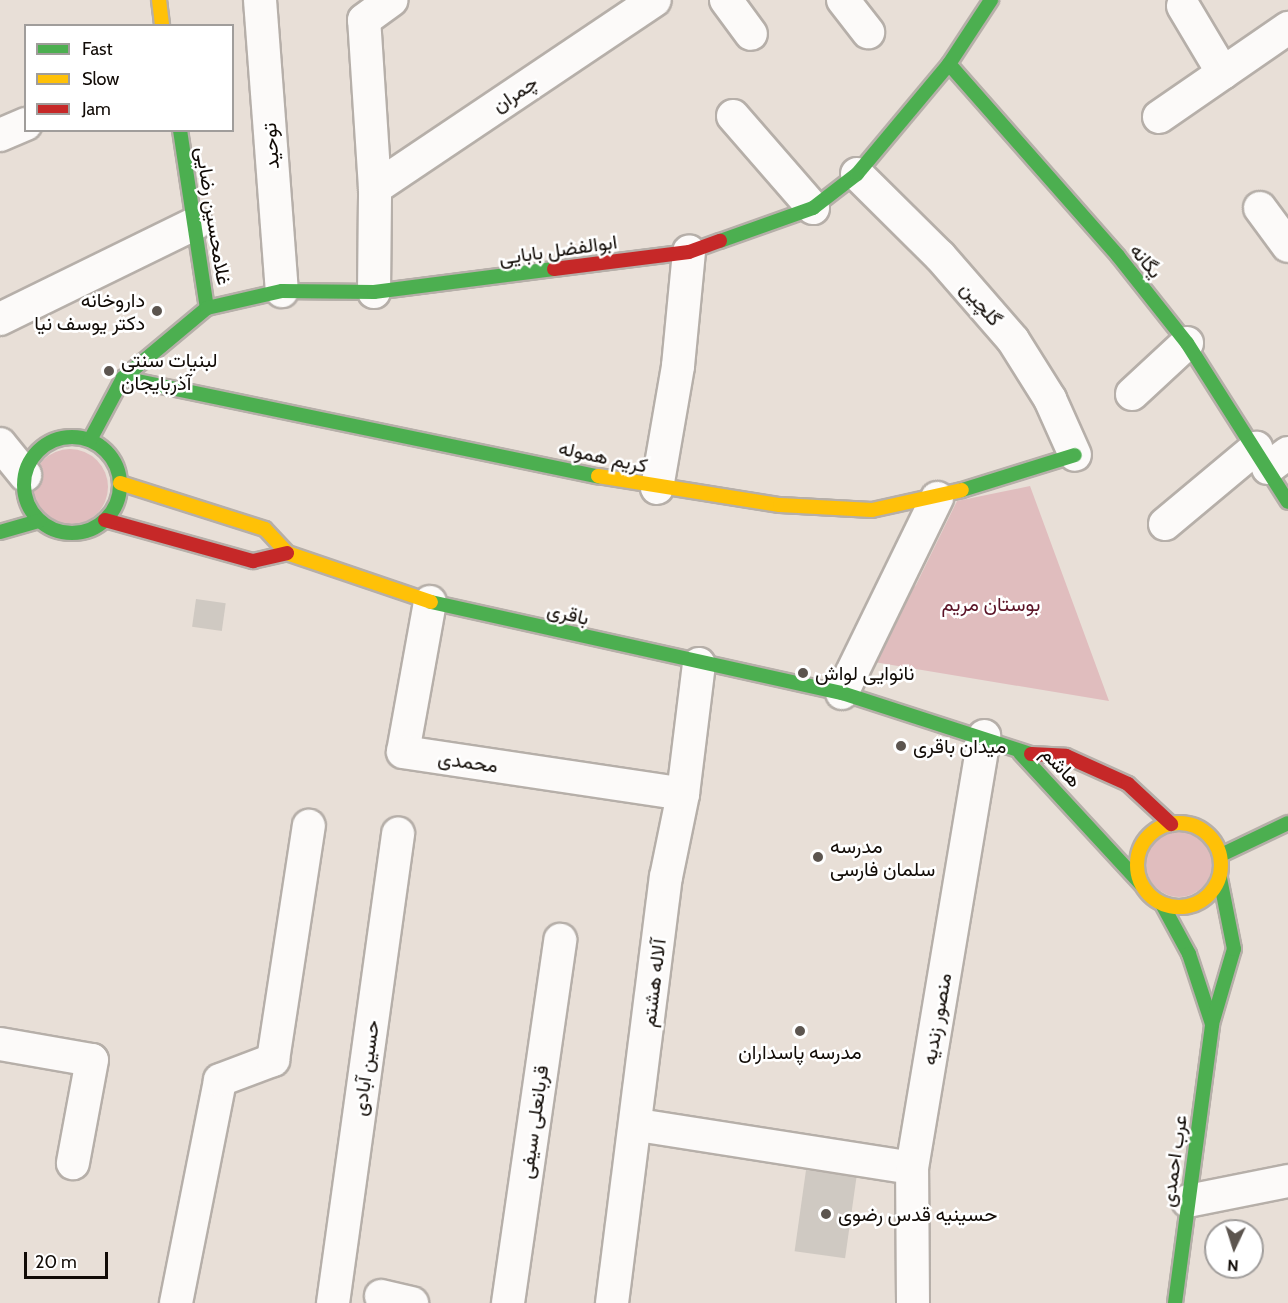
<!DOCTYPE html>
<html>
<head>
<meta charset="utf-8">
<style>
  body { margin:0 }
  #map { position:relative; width:1288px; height:1303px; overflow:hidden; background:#e8dfd7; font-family:Cabin,Vazirmatn,sans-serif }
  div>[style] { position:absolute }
  .green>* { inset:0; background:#e0bdbe }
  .round { border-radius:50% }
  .building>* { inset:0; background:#cfc9c2; transform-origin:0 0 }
  .roads { filter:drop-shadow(2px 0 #b6afa9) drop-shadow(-2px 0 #b6afa9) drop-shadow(0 2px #b6afa9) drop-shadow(0 -2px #b6afa9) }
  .street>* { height:32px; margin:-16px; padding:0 16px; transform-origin:16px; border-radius:16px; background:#fcfaf9 }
  .fast>* { height:14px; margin:-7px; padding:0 7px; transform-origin:7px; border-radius:7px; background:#4caf50 }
  .fast>.ring { margin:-7px; padding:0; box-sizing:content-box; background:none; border:14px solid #4caf50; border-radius:50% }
  .slow>* { height:14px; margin:-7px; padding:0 7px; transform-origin:7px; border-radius:7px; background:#ffc107 }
  .slow>.ring { margin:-7px; padding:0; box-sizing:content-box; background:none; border:14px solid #ffc107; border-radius:50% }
  .jam>* { height:14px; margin:-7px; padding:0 7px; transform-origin:7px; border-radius:7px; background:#c62828 }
  .dots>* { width:16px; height:16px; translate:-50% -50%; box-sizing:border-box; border:3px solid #fff; border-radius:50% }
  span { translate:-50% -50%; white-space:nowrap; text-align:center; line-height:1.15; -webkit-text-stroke:5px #fff; paint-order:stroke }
  .street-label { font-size:20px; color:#110b06 }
  .poi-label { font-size:20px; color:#110b06 }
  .right { translate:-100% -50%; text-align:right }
  .left { translate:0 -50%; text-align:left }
  .park-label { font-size:20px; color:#5b1427 }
  .legend { position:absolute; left:24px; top:24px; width:210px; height:108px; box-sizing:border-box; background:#fff; border:2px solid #a09d9b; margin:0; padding:8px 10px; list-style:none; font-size:18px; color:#110b06 }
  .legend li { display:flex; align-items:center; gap:12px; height:30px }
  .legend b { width:30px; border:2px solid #a09d9b }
  .north { position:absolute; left:1204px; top:1219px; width:60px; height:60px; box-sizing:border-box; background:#fff; border:2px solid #a09d9b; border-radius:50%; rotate:184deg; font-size:16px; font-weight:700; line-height:24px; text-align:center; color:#110b06 }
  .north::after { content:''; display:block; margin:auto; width:21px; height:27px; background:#5c554f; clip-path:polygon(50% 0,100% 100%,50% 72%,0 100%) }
  .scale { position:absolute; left:24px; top:1252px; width:84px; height:27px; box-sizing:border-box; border:3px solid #110b06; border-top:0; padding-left:8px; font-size:18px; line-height:21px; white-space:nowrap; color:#110b06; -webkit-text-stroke:4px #fff; paint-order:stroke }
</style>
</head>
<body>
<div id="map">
  <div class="green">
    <i class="round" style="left:32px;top:449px;width:76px;height:76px"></i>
    <i style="clip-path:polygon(1030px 486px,1109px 701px,868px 661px,888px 612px,916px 585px,957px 501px)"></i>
    <i class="round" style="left:1146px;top:831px;width:66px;height:66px"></i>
  </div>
  <div class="building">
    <i style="left:196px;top:599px;width:30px;height:28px;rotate:8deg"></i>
    <i style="left:806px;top:1170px;width:51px;height:82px;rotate:8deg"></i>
  </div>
  <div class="roads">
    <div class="street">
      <i style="left:260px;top:0;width:292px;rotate:85.7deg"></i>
      <i style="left:726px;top:0;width:42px;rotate:53.7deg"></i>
      <i style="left:843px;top:0;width:41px;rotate:52deg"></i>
      <i style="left:1183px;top:6px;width:78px;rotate:59.2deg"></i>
      <i style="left:733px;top:116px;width:122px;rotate:49deg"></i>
      <i style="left:1159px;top:117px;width:157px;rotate:-34.6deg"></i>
      <i style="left:0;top:135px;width:28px;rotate:-23deg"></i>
      <i style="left:857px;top:174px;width:117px;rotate:44.7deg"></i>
      <i style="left:940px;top:256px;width:111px;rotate:49deg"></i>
      <i style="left:1013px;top:340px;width:70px;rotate:57.9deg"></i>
      <i style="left:1050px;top:399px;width:61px;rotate:65.9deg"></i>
      <i style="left:375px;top:188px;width:337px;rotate:-33.9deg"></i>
      <i style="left:1260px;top:208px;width:47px;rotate:53.6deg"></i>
      <i style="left:374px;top:292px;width:104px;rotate:-89.4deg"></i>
      <i style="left:375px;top:188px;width:168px;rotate:-93.7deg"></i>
      <i style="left:364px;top:20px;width:34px;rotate:-36deg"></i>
      <i style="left:0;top:319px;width:218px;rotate:-26.1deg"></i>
      <i style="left:1132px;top:394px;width:75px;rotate:-42.8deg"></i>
      <i style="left:0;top:444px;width:40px;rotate:51deg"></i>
      <i style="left:1268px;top:468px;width:25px;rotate:-37deg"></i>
      <i style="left:657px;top:488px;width:124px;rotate:-80.2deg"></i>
      <i style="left:678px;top:366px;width:115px;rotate:-84.5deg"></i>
      <i style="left:1165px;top:524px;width:119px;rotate:-39.9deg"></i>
      <i style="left:430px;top:602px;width:152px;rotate:100.2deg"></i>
      <i style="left:403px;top:752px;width:283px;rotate:8.5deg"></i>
      <i style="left:842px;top:693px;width:217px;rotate:-64deg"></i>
      <i style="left:0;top:1044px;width:93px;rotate:9.9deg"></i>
      <i style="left:92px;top:1060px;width:105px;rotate:100.5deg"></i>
      <i style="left:638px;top:1125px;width:277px;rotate:8.9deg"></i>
      <i style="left:1188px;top:1201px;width:102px;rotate:-11.3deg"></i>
      <i style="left:381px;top:1296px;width:32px;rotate:13deg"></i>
      <i style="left:176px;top:1303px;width:227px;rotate:-78.8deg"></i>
      <i style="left:220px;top:1080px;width:57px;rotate:-20.7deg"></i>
      <i style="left:273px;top:1060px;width:237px;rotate:-81.3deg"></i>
      <i style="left:333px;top:1303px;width:474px;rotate:-82.1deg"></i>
      <i style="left:508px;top:1303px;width:367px;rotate:-81.8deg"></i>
      <i style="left:612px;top:1303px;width:429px;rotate:-82.8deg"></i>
      <i style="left:666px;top:877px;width:85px;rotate:-78.4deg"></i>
      <i style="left:683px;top:794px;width:131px;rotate:-83deg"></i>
      <i style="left:913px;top:1303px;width:135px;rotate:-90.4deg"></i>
      <i style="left:912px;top:1168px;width:438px;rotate:-80.5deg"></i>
    </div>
    <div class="fast">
      <i style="left:949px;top:64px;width:256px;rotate:48.6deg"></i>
      <i style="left:1118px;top:256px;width:111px;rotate:51.6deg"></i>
      <i style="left:1187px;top:343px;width:188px;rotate:57.6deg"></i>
      <i style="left:180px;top:130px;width:180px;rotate:81.4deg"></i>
      <i style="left:720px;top:241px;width:99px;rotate:-19.5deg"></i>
      <i style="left:813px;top:208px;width:56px;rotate:-37.7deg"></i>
      <i style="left:857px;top:174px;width:143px;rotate:-50.1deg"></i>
      <i style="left:949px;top:64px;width:77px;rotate:-56.7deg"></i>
      <i style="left:123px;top:378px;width:485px;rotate:11.7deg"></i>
      <i class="ring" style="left:24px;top:437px;width:82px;height:82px"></i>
      <i style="left:90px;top:440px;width:70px;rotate:-62deg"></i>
      <i style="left:123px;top:378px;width:109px;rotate:-39.8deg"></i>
      <i style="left:207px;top:308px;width:77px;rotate:-12.8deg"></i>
      <i style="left:282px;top:291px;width:92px;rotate:0.6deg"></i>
      <i style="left:374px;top:292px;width:181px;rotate:-7.3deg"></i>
      <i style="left:962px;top:490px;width:118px;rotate:-17.2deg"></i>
      <i style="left:0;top:532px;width:41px;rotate:-15.8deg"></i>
      <i style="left:431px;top:602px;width:421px;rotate:12.5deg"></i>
      <i style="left:842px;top:693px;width:199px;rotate:17.9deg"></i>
      <i style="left:1020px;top:753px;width:178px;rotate:47.3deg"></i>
      <i style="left:1221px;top:855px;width:74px;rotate:-25.5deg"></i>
      <i style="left:1162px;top:904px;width:57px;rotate:61.6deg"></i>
      <i style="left:1189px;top:954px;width:74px;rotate:71.8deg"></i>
      <i style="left:1175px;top:1303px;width:281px;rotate:-82.4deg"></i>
      <i style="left:1212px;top:1024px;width:78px;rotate:-73.7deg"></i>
      <i style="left:1234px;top:949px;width:72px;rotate:-101.2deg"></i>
    </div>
    <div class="slow">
      <i style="left:159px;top:0;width:26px;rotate:83deg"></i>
      <i style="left:598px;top:476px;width:184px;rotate:9.1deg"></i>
      <i style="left:780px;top:505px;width:92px;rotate:3.1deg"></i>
      <i style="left:872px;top:510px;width:92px;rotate:-12.5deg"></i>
      <i style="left:120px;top:483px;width:152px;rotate:17.6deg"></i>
      <i style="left:265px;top:529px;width:33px;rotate:47deg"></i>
      <i style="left:287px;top:553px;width:152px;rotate:18.8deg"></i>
      <i class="ring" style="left:1137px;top:823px;width:70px;height:70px"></i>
    </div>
    <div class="jam">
      <i style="left:554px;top:269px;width:136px;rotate:-7.2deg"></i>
      <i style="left:689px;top:252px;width:33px;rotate:-20deg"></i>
      <i style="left:105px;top:520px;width:154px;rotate:15.5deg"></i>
      <i style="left:253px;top:561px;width:35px;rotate:-13deg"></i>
      <i style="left:1031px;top:754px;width:35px;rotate:3deg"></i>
      <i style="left:1066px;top:756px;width:68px;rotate:24.3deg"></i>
      <i style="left:1128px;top:784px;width:59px;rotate:42.9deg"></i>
    </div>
  </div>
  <div class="dots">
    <i style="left:157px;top:311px;background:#5c554f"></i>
    <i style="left:109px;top:371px;background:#5c554f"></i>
    <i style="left:803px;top:673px;background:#5c554f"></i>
    <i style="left:901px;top:746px;background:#5c554f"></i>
    <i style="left:818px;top:857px;background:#5c554f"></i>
    <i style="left:800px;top:1031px;background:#5c554f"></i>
    <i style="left:826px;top:1214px;background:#5c554f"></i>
  </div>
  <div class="street-label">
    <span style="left:515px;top:94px;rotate:-34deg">چمران</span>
    <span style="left:271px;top:146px;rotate:-94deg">توحید</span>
    <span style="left:213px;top:216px;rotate:81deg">غلامحسین رضایی</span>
    <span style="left:558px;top:250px;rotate:-8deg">ابوالفضل بابایی</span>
    <span style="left:1146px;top:261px;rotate:51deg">یگانه</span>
    <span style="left:981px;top:304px;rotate:49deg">گلچین</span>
    <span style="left:603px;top:457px;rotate:12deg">کریم هموله</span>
    <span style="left:568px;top:614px;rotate:13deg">باقری</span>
    <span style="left:468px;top:762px;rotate:8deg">محمدی</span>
    <span style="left:1061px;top:767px;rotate:46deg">هاشم</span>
    <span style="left:654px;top:983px;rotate:-83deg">آلاله هشتم</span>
    <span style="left:937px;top:1019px;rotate:-80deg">منصور زندیه</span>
    <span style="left:366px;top:1068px;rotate:-82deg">حسین آبادی</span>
    <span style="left:534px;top:1122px;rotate:-82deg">قربانعلی سیفی</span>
    <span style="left:1174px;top:1161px;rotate:-82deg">عرب احمدی</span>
  </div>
  <div class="poi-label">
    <span class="right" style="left:145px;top:312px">داروخانه<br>دکتر یوسف نیا</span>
    <span class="left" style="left:121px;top:372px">لبنیات سنتی<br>آذربایجان</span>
    <span class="left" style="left:815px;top:673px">نانوایی لواش</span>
    <span class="left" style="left:913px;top:746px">میدان باقری</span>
    <span class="left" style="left:830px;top:858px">مدرسه<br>سلمان فارسی</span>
    <span style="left:800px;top:1052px">مدرسه پاسداران</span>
    <span class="left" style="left:838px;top:1214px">حسینیه قدس رضوی</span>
  </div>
  <div class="park-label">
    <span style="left:991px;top:604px">بوستان مریم</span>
  </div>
  <ul class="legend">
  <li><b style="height:8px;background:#4caf50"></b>Fast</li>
  <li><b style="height:8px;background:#ffc107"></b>Slow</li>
  <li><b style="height:8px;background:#c62828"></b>Jam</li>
  </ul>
  <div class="north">N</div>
  <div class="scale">20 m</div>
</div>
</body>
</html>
